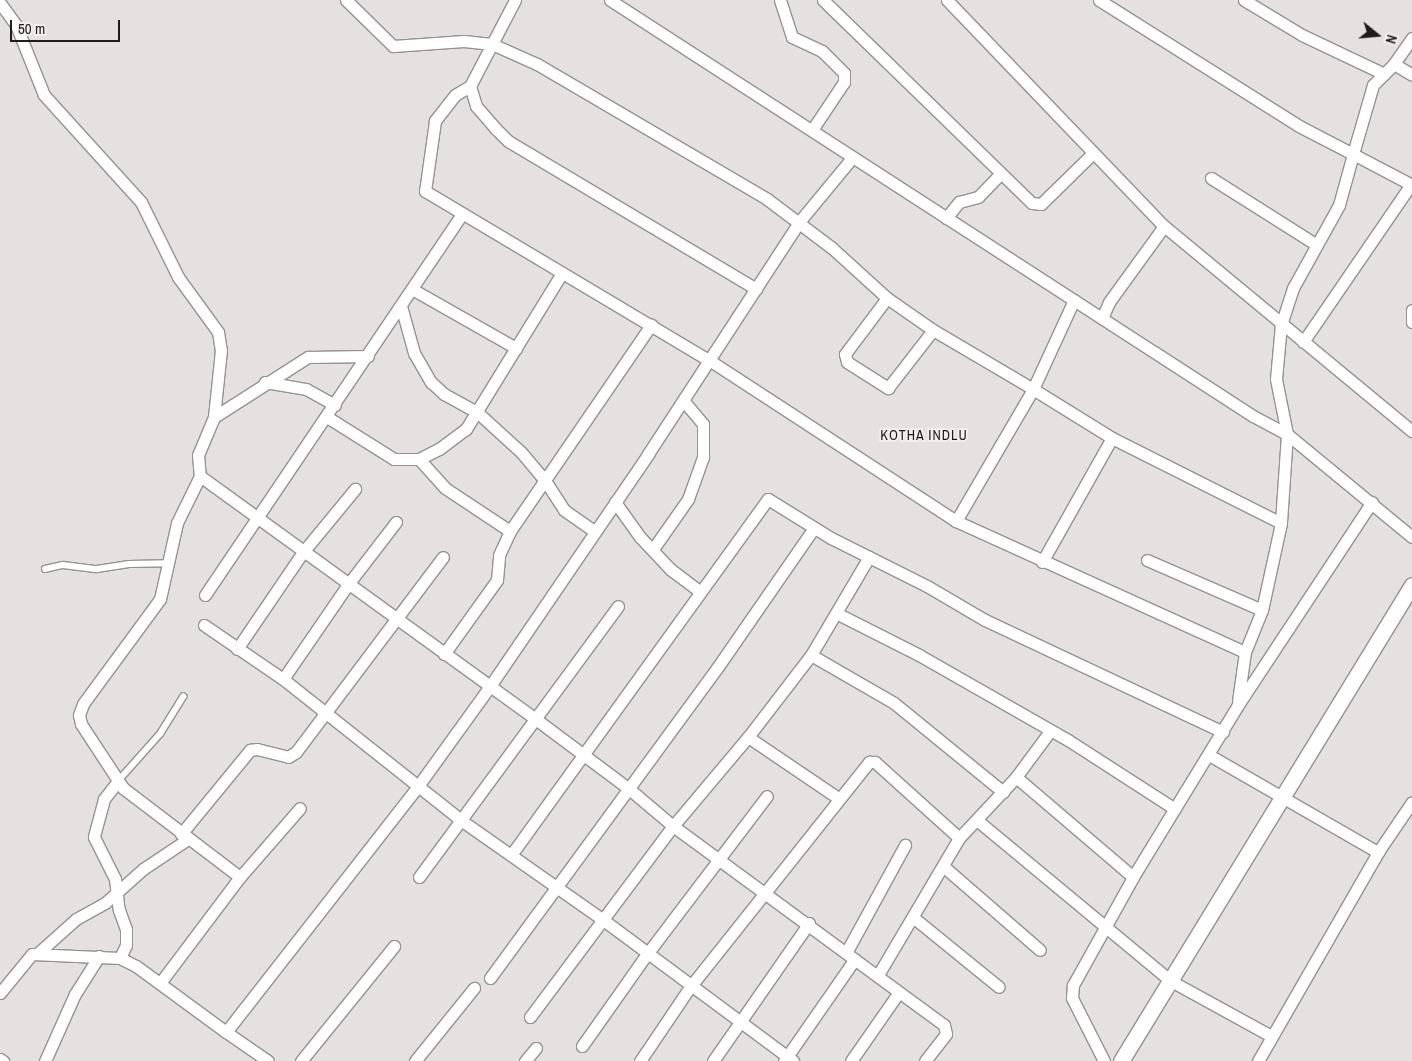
<!DOCTYPE html>
<html>
<head>
<meta charset="utf-8">
<style>
  body { margin:0 }
  #map { position:relative; width:1412px; height:1061px; overflow:hidden; background:#e5e1e0; font-family:"Archivo Narrow",sans-serif }
  div>[style] { position:absolute }
  .roads { filter:drop-shadow(1px 0 #959290) drop-shadow(-1px 0 #959290) drop-shadow(0 1px #959290) drop-shadow(0 -1px #959290) }
  .service>* { height:5.5px; margin:-2.75px; padding:0 2.75px; transform-origin:2.75px; border-radius:2.75px; background:#fff }
  .minor>* { height:11px; margin:-5.5px; padding:0 5.5px; transform-origin:5.5px; border-radius:5.5px; background:#fff }
  .tertiary>* { height:15px; margin:-7.5px; padding:0 7.5px; transform-origin:7.5px; border-radius:7.5px; background:#fff }
  span { translate:-50% -50%; white-space:nowrap; text-align:center; line-height:1.15; -webkit-text-stroke:4px #f3eeed; paint-order:stroke }
  .neighbourhood-label { font-size:14px; color:#1d1c1b; letter-spacing:1px }
  .north { position:absolute; left:1352px; top:10px; width:50px; height:50px; -webkit-text-stroke:4px #f3eeed; paint-order:stroke; rotate:107deg; font-size:14px; font-weight:700; line-height:20px; text-align:center; color:#1d1c1b }
  .north::after { content:''; display:block; margin:auto; width:18px; height:22px; background:#1d1c1b; clip-path:polygon(50% 0,100% 100%,50% 72%,0 100%) }
  .scale { position:absolute; left:10px; top:20px; width:110px; height:22px; box-sizing:border-box; border:2px solid #1d1c1b; border-top:0; padding-left:6px; font-size:15px; line-height:18px; white-space:nowrap; color:#1d1c1b; -webkit-text-stroke:4px #f3eeed; paint-order:stroke }
</style>
</head>
<body>
<div id="map">
  <div class="roads">
    <div class="service">
      <i style="left:45px;top:569px;width:18px;rotate:-13deg"></i>
      <i style="left:63px;top:565px;width:34px;rotate:7deg"></i>
      <i style="left:97px;top:569px;width:32px;rotate:-9deg"></i>
      <i style="left:129px;top:564px;width:39px;rotate:-1deg"></i>
      <i style="left:118px;top:781px;width:63px;rotate:-48.2deg"></i>
      <i style="left:160px;top:734px;width:44px;rotate:-58.1deg"></i>
    </div>
    <div class="minor">
      <i style="left:346px;top:0;width:66px;rotate:44.4deg"></i>
      <i style="left:393px;top:46px;width:71px;rotate:-4deg"></i>
      <i style="left:464px;top:41px;width:28px;rotate:6deg"></i>
      <i style="left:492px;top:44px;width:49px;rotate:24deg"></i>
      <i style="left:537px;top:64px;width:267px;rotate:30.4deg"></i>
      <i style="left:767px;top:199px;width:81px;rotate:37deg"></i>
      <i style="left:832px;top:248px;width:74px;rotate:42.3deg"></i>
      <i style="left:887px;top:298px;width:56px;rotate:34.8deg"></i>
      <i style="left:933px;top:330px;width:116px;rotate:30.5deg"></i>
      <i style="left:1033px;top:389px;width:98px;rotate:-65.3deg"></i>
      <i style="left:515px;top:0;width:97px;rotate:117.6deg"></i>
      <i style="left:470px;top:86px;width:21px;rotate:73deg"></i>
      <i style="left:476px;top:106px;width:29px;rotate:49deg"></i>
      <i style="left:495px;top:128px;width:18px;rotate:45deg"></i>
      <i style="left:508px;top:141px;width:289px;rotate:30.8deg"></i>
      <i style="left:610px;top:0;width:766px;rotate:32.9deg"></i>
      <i style="left:1253px;top:416px;width:38px;rotate:28deg"></i>
      <i style="left:1287px;top:434px;width:162px;rotate:39.5deg"></i>
      <i style="left:780px;top:0;width:39px;rotate:72deg"></i>
      <i style="left:792px;top:37px;width:33px;rotate:25deg"></i>
      <i style="left:822px;top:51px;width:31px;rotate:45deg"></i>
      <i style="left:844px;top:73px;width:9px;rotate:90deg"></i>
      <i style="left:844px;top:82px;width:58px;rotate:123.7deg"></i>
      <i style="left:823px;top:0;width:291px;rotate:44.2deg"></i>
      <i style="left:1032px;top:203px;width:9px;rotate:6deg"></i>
      <i style="left:1041px;top:204px;width:73px;rotate:-44.4deg"></i>
      <i style="left:947px;top:0;width:313px;rotate:46.2deg"></i>
      <i style="left:1164px;top:226px;width:322px;rotate:39.6deg"></i>
      <i style="left:1099px;top:0;width:236px;rotate:32.2deg"></i>
      <i style="left:1299px;top:126px;width:61px;rotate:27.4deg"></i>
      <i style="left:1353px;top:154px;width:53px;rotate:105.4deg"></i>
      <i style="left:1339px;top:205px;width:95px;rotate:119deg"></i>
      <i style="left:1293px;top:288px;width:38px;rotate:108deg"></i>
      <i style="left:1281px;top:324px;width:55px;rotate:95.2deg"></i>
      <i style="left:1276px;top:379px;width:56px;rotate:78.7deg"></i>
      <i style="left:1287px;top:434px;width:89px;rotate:93.9deg"></i>
      <i style="left:1244px;top:0;width:68px;rotate:31.1deg"></i>
      <i style="left:1302px;top:35px;width:91px;rotate:25.4deg"></i>
      <i style="left:0;top:3px;width:27px;rotate:54deg"></i>
      <i style="left:16px;top:25px;width:75px;rotate:68.2deg"></i>
      <i style="left:44px;top:95px;width:144px;rotate:47.8deg"></i>
      <i style="left:141px;top:202px;width:84px;rotate:63.7deg"></i>
      <i style="left:178px;top:277px;width:68px;rotate:54deg"></i>
      <i style="left:218px;top:332px;width:18px;rotate:81deg"></i>
      <i style="left:221px;top:350px;width:67px;rotate:96deg"></i>
      <i style="left:214px;top:417px;width:41px;rotate:112.8deg"></i>
      <i style="left:198px;top:455px;width:21px;rotate:85deg"></i>
      <i style="left:200px;top:476px;width:416px;rotate:35.9deg"></i>
      <i style="left:537px;top:720px;width:114px;rotate:36.8deg"></i>
      <i style="left:628px;top:788px;width:59px;rotate:40.2deg"></i>
      <i style="left:673px;top:826px;width:336px;rotate:36.3deg"></i>
      <i style="left:944px;top:1025px;width:9px;rotate:77deg"></i>
      <i style="left:946px;top:1034px;width:34px;rotate:128deg"></i>
      <i style="left:1412px;top:38px;width:32px;rotate:125deg"></i>
      <i style="left:1394px;top:64px;width:30px;rotate:135deg"></i>
      <i style="left:1373px;top:85px;width:72px;rotate:106.2deg"></i>
      <i style="left:1353px;top:154px;width:67px;rotate:27.7deg"></i>
      <i style="left:1394px;top:64px;width:21px;rotate:31deg"></i>
      <i style="left:470px;top:86px;width:17px;rotate:149deg"></i>
      <i style="left:455px;top:95px;width:33px;rotate:128deg"></i>
      <i style="left:435px;top:121px;width:71px;rotate:98.1deg"></i>
      <i style="left:425px;top:191px;width:330px;rotate:30.8deg"></i>
      <i style="left:709px;top:360px;width:295px;rotate:33.1deg"></i>
      <i style="left:956px;top:521px;width:317px;rotate:24.4deg"></i>
      <i style="left:1211px;top:178px;width:125px;rotate:32.3deg"></i>
      <i style="left:946px;top:218px;width:21px;rotate:-51deg"></i>
      <i style="left:959px;top:202px;width:20px;rotate:-15deg"></i>
      <i style="left:978px;top:197px;width:33px;rotate:-46deg"></i>
      <i style="left:412px;top:289px;width:120px;rotate:29.6deg"></i>
      <i style="left:887px;top:298px;width:70px;rotate:126.9deg"></i>
      <i style="left:845px;top:354px;width:8px;rotate:76deg"></i>
      <i style="left:847px;top:362px;width:49px;rotate:32.4deg"></i>
      <i style="left:888px;top:388px;width:73px;rotate:-52.2deg"></i>
      <i style="left:401px;top:306px;width:49px;rotate:74.5deg"></i>
      <i style="left:414px;top:353px;width:34px;rotate:60deg"></i>
      <i style="left:431px;top:382px;width:18px;rotate:43deg"></i>
      <i style="left:444px;top:394px;width:38px;rotate:29deg"></i>
      <i style="left:477px;top:412px;width:59px;rotate:42.3deg"></i>
      <i style="left:521px;top:452px;width:39px;rotate:50deg"></i>
      <i style="left:546px;top:482px;width:33px;rotate:57deg"></i>
      <i style="left:564px;top:510px;width:38px;rotate:35deg"></i>
      <i style="left:1412px;top:310px;width:12px;rotate:90deg"></i>
      <i style="left:1102px;top:318px;width:17px;rotate:-66deg"></i>
      <i style="left:1109px;top:302px;width:94px;rotate:-54.1deg"></i>
      <i style="left:1303px;top:342px;width:191px;rotate:-55.6deg"></i>
      <i style="left:265px;top:382px;width:42px;rotate:9.7deg"></i>
      <i style="left:306px;top:389px;width:33px;rotate:29deg"></i>
      <i style="left:214px;top:417px;width:112px;rotate:-32.6deg"></i>
      <i style="left:308px;top:357px;width:60px;rotate:-1deg"></i>
      <i style="left:327px;top:417px;width:79px;rotate:32.1deg"></i>
      <i style="left:394px;top:459px;width:25px"></i>
      <i style="left:419px;top:459px;width:22px;rotate:-27deg"></i>
      <i style="left:439px;top:449px;width:34px;rotate:-37deg"></i>
      <i style="left:466px;top:429px;width:183px;rotate:-58.4deg"></i>
      <i style="left:419px;top:459px;width:39px;rotate:48deg"></i>
      <i style="left:445px;top:488px;width:78px;rotate:33.5deg"></i>
      <i style="left:200px;top:476px;width:52px;rotate:116.1deg"></i>
      <i style="left:177px;top:523px;width:78px;rotate:102.6deg"></i>
      <i style="left:160px;top:599px;width:130px;rotate:126.3deg"></i>
      <i style="left:83px;top:704px;width:12px;rotate:110deg"></i>
      <i style="left:79px;top:715px;width:9px;rotate:77deg"></i>
      <i style="left:81px;top:724px;width:77px;rotate:56.7deg"></i>
      <i style="left:123px;top:788px;width:147px;rotate:37.3deg"></i>
      <i style="left:615px;top:502px;width:43px;rotate:54.5deg"></i>
      <i style="left:640px;top:537px;width:44px;rotate:46.8deg"></i>
      <i style="left:670px;top:569px;width:36px;rotate:37deg"></i>
      <i style="left:956px;top:521px;width:153px;rotate:-59.7deg"></i>
      <i style="left:1033px;top:389px;width:93px;rotate:31.8deg"></i>
      <i style="left:1112px;top:438px;width:189px;rotate:26.7deg"></i>
      <i style="left:1281px;top:523px;width:89px;rotate:102.3deg"></i>
      <i style="left:1262px;top:610px;width:45px;rotate:112deg"></i>
      <i style="left:1245px;top:652px;width:49px;rotate:98.1deg"></i>
      <i style="left:653px;top:549px;width:61px;rotate:-55deg"></i>
      <i style="left:688px;top:499px;width:45px;rotate:-70.3deg"></i>
      <i style="left:703px;top:457px;width:33px;rotate:-90deg"></i>
      <i style="left:703px;top:424px;width:31px;rotate:-130deg"></i>
      <i style="left:1147px;top:560px;width:125px;rotate:23.5deg"></i>
      <i style="left:1042px;top:562px;width:142px;rotate:-60.6deg"></i>
      <i style="left:205px;top:595px;width:460px;rotate:-56deg"></i>
      <i style="left:838px;top:614px;width:91px;rotate:26.8deg"></i>
      <i style="left:919px;top:655px;width:172px;rotate:29.7deg"></i>
      <i style="left:1068px;top:740px;width:127px;rotate:32.8deg"></i>
      <i style="left:204px;top:625px;width:96px;rotate:34.4deg"></i>
      <i style="left:283px;top:679px;width:228px;rotate:38.4deg"></i>
      <i style="left:462px;top:821px;width:171px;rotate:35deg"></i>
      <i style="left:602px;top:919px;width:238px;rotate:36.6deg"></i>
      <i style="left:237px;top:649px;width:117px;rotate:-55.8deg"></i>
      <i style="left:303px;top:552px;width:82px;rotate:-50.5deg"></i>
      <i style="left:444px;top:654px;width:91px;rotate:-54.4deg"></i>
      <i style="left:497px;top:580px;width:25px;rotate:-85deg"></i>
      <i style="left:499px;top:555px;width:26px;rotate:-65deg"></i>
      <i style="left:510px;top:531px;width:250px;rotate:-55.6deg"></i>
      <i style="left:811px;top:655px;width:96px;rotate:30deg"></i>
      <i style="left:894px;top:703px;width:141px;rotate:39.2deg"></i>
      <i style="left:283px;top:679px;width:116px;rotate:-55.5deg"></i>
      <i style="left:349px;top:583px;width:77px;rotate:-52.4deg"></i>
      <i style="left:748px;top:737px;width:109px;rotate:34.1deg"></i>
      <i style="left:1209px;top:755px;width:195px;rotate:29.9deg"></i>
      <i style="left:1016px;top:777px;width:154px;rotate:40.5deg"></i>
      <i style="left:118px;top:781px;width:23px;rotate:128deg"></i>
      <i style="left:104px;top:799px;width:39px;rotate:105deg"></i>
      <i style="left:94px;top:837px;width:47px;rotate:63.4deg"></i>
      <i style="left:115px;top:879px;width:31px;rotate:83deg"></i>
      <i style="left:119px;top:910px;width:20px;rotate:70deg"></i>
      <i style="left:126px;top:929px;width:16px;rotate:90deg"></i>
      <i style="left:126px;top:945px;width:14px;rotate:115deg"></i>
      <i style="left:978px;top:821px;width:251px;rotate:39.7deg"></i>
      <i style="left:1171px;top:981px;width:114px;rotate:28.8deg"></i>
      <i style="left:181px;top:834px;width:109px;rotate:-50.6deg"></i>
      <i style="left:250px;top:750px;width:7px;rotate:-8deg"></i>
      <i style="left:257px;top:749px;width:32px;rotate:14deg"></i>
      <i style="left:288px;top:757px;width:9px;rotate:-32deg"></i>
      <i style="left:296px;top:752px;width:244px;rotate:-53deg"></i>
      <i style="left:511px;top:855px;width:439px;rotate:-54.2deg"></i>
      <i style="left:768px;top:499px;width:74px;rotate:31.8deg"></i>
      <i style="left:831px;top:538px;width:107px;rotate:26.6deg"></i>
      <i style="left:927px;top:586px;width:67px;rotate:30.4deg"></i>
      <i style="left:985px;top:620px;width:263px;rotate:25.2deg"></i>
      <i style="left:943px;top:866px;width:128px;rotate:40.9deg"></i>
      <i style="left:419px;top:877px;width:336px;rotate:-53.7deg"></i>
      <i style="left:914px;top:918px;width:109px;rotate:39.1deg"></i>
      <i style="left:847px;top:951px;width:121px;rotate:-61.3deg"></i>
      <i style="left:38px;top:953px;width:51px;rotate:-41.8deg"></i>
      <i style="left:76px;top:919px;width:33px;rotate:-29deg"></i>
      <i style="left:105px;top:903px;width:51px;rotate:-41.8deg"></i>
      <i style="left:143px;top:869px;width:54px;rotate:-33.7deg"></i>
      <i style="left:878px;top:975px;width:159px;rotate:-59.4deg"></i>
      <i style="left:959px;top:838px;width:83px;rotate:-46.9deg"></i>
      <i style="left:1016px;top:777px;width:57px;rotate:-53.5deg"></i>
      <i style="left:490px;top:978px;width:384px;rotate:-53.8deg"></i>
      <i style="left:717px;top:668px;width:170px;rotate:-55.3deg"></i>
      <i style="left:160px;top:983px;width:133px;rotate:-53deg"></i>
      <i style="left:240px;top:877px;width:91px;rotate:-49deg"></i>
      <i style="left:0;top:993px;width:50px;rotate:-50.6deg"></i>
      <i style="left:32px;top:954px;width:88px;rotate:2.6deg"></i>
      <i style="left:120px;top:958px;width:18px;rotate:27deg"></i>
      <i style="left:136px;top:966px;width:112px;rotate:36.3deg"></i>
      <i style="left:530px;top:1017px;width:239px;rotate:-53.2deg"></i>
      <i style="left:673px;top:826px;width:116px;rotate:-49.9deg"></i>
      <i style="left:748px;top:737px;width:103px;rotate:-52.5deg"></i>
      <i style="left:811px;top:655px;width:114px;rotate:-59.4deg"></i>
      <i style="left:582px;top:1046px;width:113px;rotate:-54.8deg"></i>
      <i style="left:647px;top:954px;width:198px;rotate:-52.8deg"></i>
      <i style="left:0;top:1059px;width:4px;rotate:34deg"></i>
      <i style="left:45px;top:1061px;width:73px;rotate:-65.9deg"></i>
      <i style="left:75px;top:994px;width:45px;rotate:-57.7deg"></i>
      <i style="left:268px;top:1061px;width:51px;rotate:-145.4deg"></i>
      <i style="left:226px;top:1032px;width:312px;rotate:-52deg"></i>
      <i style="left:418px;top:786px;width:123px;rotate:-54.2deg"></i>
      <i style="left:490px;top:686px;width:281px;rotate:-55.7deg"></i>
      <i style="left:648px;top:454px;width:277px;rotate:-56.9deg"></i>
      <i style="left:799px;top:222px;width:83px;rotate:-50.4deg"></i>
      <i style="left:301px;top:1061px;width:148px;rotate:-51deg"></i>
      <i style="left:415px;top:1061px;width:94px;rotate:-51.1deg"></i>
      <i style="left:525px;top:1061px;width:17px;rotate:-50deg"></i>
      <i style="left:640px;top:1061px;width:89px;rotate:-56deg"></i>
      <i style="left:690px;top:987px;width:288px;rotate:-51.5deg"></i>
      <i style="left:869px;top:762px;width:6px"></i>
      <i style="left:875px;top:762px;width:113px;rotate:42.1deg"></i>
      <i style="left:713px;top:1061px;width:168px;rotate:-55.2deg"></i>
      <i style="left:784px;top:1061px;width:124px;rotate:-55.2deg"></i>
      <i style="left:851px;top:1061px;width:84px;rotate:-55.2deg"></i>
      <i style="left:1104px;top:1061px;width:71px;rotate:-116.9deg"></i>
      <i style="left:1072px;top:998px;width:13px;rotate:-86deg"></i>
      <i style="left:1073px;top:985px;width:124px;rotate:-60.9deg"></i>
      <i style="left:1133px;top:877px;width:202px;rotate:-58.6deg"></i>
      <i style="left:1238px;top:705px;width:243px;rotate:-56.6deg"></i>
      <i style="left:1258px;top:1061px;width:241px;rotate:-60.1deg"></i>
      <i style="left:1378px;top:852px;width:60px;rotate:-55.8deg"></i>
    </div>
    <div class="tertiary">
      <i style="left:1121px;top:1061px;width:558px;rotate:-58.56deg"></i>
    </div>
  </div>
  <div class="neighbourhood-label">
    <span style="left:924px;top:435px">KOTHA INDLU</span>
  </div>
  <div class="north">N</div>
  <div class="scale">50 m</div>
</div>
</body>
</html>
